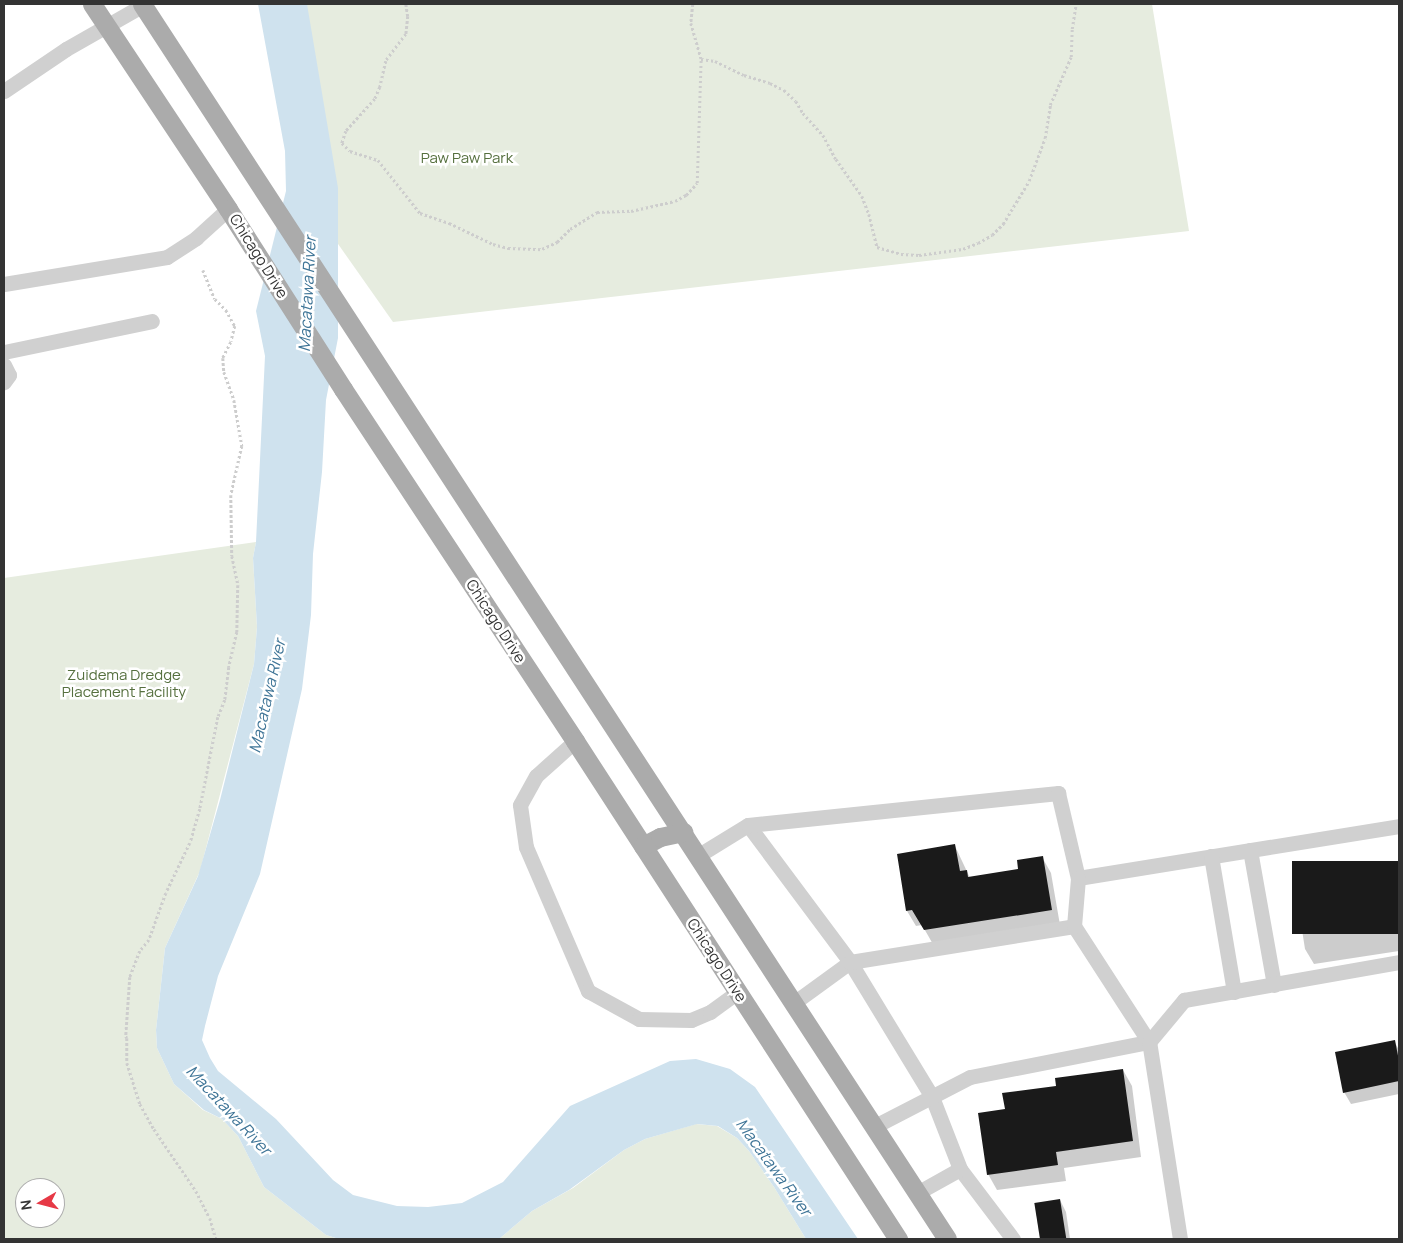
<!DOCTYPE html>
<html>
<head>
<meta charset="utf-8">
<style>
  body { margin:0 }
  #map { position:relative; width:1403px; height:1243px; overflow:hidden; background:#fff; font-family:Manrope,sans-serif }
  div>[style] { position:absolute }
  .green>* { inset:0; background:#e6ecdf }
  .water>* { inset:0; background:#cfe2ee }
  .shadow>* { inset:0; background:#0003 }
  .building>* { inset:0; background:#1a1a1a; transform-origin:0 0 }
  .path>* { height:2.5px; margin-top:-1.25px; transform-origin:0; background:repeating-linear-gradient(90deg,#cdcdcd 0 2.5px,transparent 0 5px) }
  .minor>* { height:15px; margin:-7.5px; padding:0 7.5px; transform-origin:7.5px; border-radius:7.5px; background:#d0d0d0 }
  .major>* { height:19px; margin:-9.5px; padding:0 9.5px; transform-origin:9.5px; border-radius:9.5px; background:#ababab }
  span { translate:-50% -50%; white-space:nowrap; text-align:center; line-height:1.15; -webkit-text-stroke:5px #fff; paint-order:stroke }
  .park-label { font-size:15px; color:#56703f }
  .street-label { font-size:15px; color:#333 }
  .water-label { font-size:16px; color:#3f7597; font-style:italic }
  .frame { position:absolute; inset:0; border:5px solid #333; pointer-events:none }
  .north { position:absolute; left:15px; top:1178px; width:50px; height:50px; box-sizing:border-box; background:#fff; border:1px solid #adadad; border-radius:50%; rotate:262deg; font-size:14px; font-weight:700; line-height:20px; text-align:center; color:#333 }
  .north::after { content:''; display:block; margin:auto; width:18px; height:22px; background:#e63946; clip-path:polygon(50% 0,100% 100%,50% 72%,0 100%) }
</style>
</head>
<body>
<div id="map">
  <div class="green">
    <i style="clip-path:polygon(283px 4px,1152px 4px,1189px 231px,393px 322px,312px 207px)"></i>
    <i style="clip-path:polygon(evenodd,256px 542px,253px 558px,257px 627px,254px 664px,200px 871px,165px 948px,156px 1030px,157px 1048px,174px 1084px,203px 1110px,222px 1119px,238px 1136px,264px 1187px,326px 1235px,339px 1239px,4px 1239px,4px 578px,256px 542px,25px 1188px,55px 1188px,55px 1218px,25px 1218px,25px 1188px)"></i>
    <i style="clip-path:polygon(696px 1124px,717px 1126px,737px 1138px,749px 1151px,774px 1187px,806px 1239px,499px 1239px,532px 1211px,573px 1188px,624px 1150px,645px 1139px)"></i>
  </div>
  <div class="water">
    <i style="clip-path:polygon(258px 4px,307px 4px,338px 188px,338px 338px,326px 400px,322px 472px,313px 554px,311px 615px,302px 689px,260px 874px,218px 976px,205px 1026px,202px 1040px,210px 1058px,218px 1071px,276px 1119px,333px 1180px,353px 1195px,397px 1206px,428px 1207px,462px 1203px,503px 1182px,570px 1106px,670px 1061px,696px 1059px,730px 1069px,755px 1087px,858px 1239px,806px 1239px,774px 1187px,749px 1151px,737px 1138px,718px 1126px,697px 1124px,645px 1139px,624px 1150px,569px 1190px,532px 1211px,499px 1239px,339px 1239px,326px 1235px,264px 1187px,238px 1136px,222px 1119px,204px 1110px,174px 1084px,157px 1048px,156px 1030px,165px 948px,198px 876px,220px 800px,254px 664px,257px 627px,253px 558px,256px 542px,265px 356px,256px 311px,286px 191px,285px 151px)"></i>
  </div>
  <div class="shadow">
    <i style="clip-path:polygon(955px 846px,970px 878px,1019px 870px,1042px 857px,1051px 873px,1060px 925px,934px 946px,922px 925px,916px 926px,907px 911px)"></i>
    <i style="clip-path:polygon(1399px 863px,1399px 951px,1314px 964px,1305px 949px,1294px 879px)"></i>
    <i style="clip-path:polygon(1394px 1041px,1399px 1050px,1399px 1094px,1351px 1104px,1344px 1092px)"></i>
    <i style="clip-path:polygon(1123px 1070px,1132px 1086px,1141px 1157px,1064px 1168px,1066px 1181px,997px 1190px,988px 1174px,1006px 1110px,1058px 1087px)"></i>
    <i style="clip-path:polygon(1060px 1200px,1066px 1212px,1070px 1239px,1040px 1239px,1035px 1204px)"></i>
  </div>
  <div class="building">
    <i style="clip-path:polygon(955px 844px,960px 871px,967px 870px,968px 877px,1018px 869px,1017px 860px,1043px 856px,1052px 910px,924px 930px,912px 910px,906px 911px,897px 854px)"></i>
    <i style="left:1399px;top:861px;width:73px;height:107px;rotate:90deg"></i>
    <i style="clip-path:polygon(1395px 1040px,1399px 1061px,1399px 1081px,1343px 1093px,1335px 1052px)"></i>
    <i style="clip-path:polygon(1123px 1069px,1133px 1141px,1056px 1152px,1058px 1165px,987px 1175px,978px 1113px,1005px 1109px,1002px 1093px,1056px 1086px,1055px 1078px)"></i>
    <i style="left:1060px;top:1199px;width:40px;height:26px;rotate:81deg"></i>
  </div>
  <div class="path">
    <i style="left:406px;top:4px;width:12px;rotate:81deg"></i>
    <i style="left:408px;top:16px;width:18px;rotate:96deg"></i>
    <i style="left:406px;top:34px;width:34px;rotate:127deg"></i>
    <i style="left:386px;top:61px;width:27px;rotate:103deg"></i>
    <i style="left:380px;top:87px;width:13px;rotate:113deg"></i>
    <i style="left:375px;top:99px;width:43px;rotate:132.2deg"></i>
    <i style="left:346px;top:131px;width:13px;rotate:108deg"></i>
    <i style="left:342px;top:143px;width:11px;rotate:45deg"></i>
    <i style="left:350px;top:151px;width:29px;rotate:18deg"></i>
    <i style="left:378px;top:160px;width:68px;rotate:51.6deg"></i>
    <i style="left:420px;top:213px;width:31px;rotate:19deg"></i>
    <i style="left:449px;top:223px;width:49px;rotate:25.5deg"></i>
    <i style="left:493px;top:244px;width:16px;rotate:15deg"></i>
    <i style="left:508px;top:248px;width:34px;rotate:2deg"></i>
    <i style="left:542px;top:249px;width:17px;rotate:-25deg"></i>
    <i style="left:557px;top:242px;width:18px;rotate:-45deg"></i>
    <i style="left:570px;top:229px;width:32px;rotate:-32deg"></i>
    <i style="left:597px;top:212px;width:34px;rotate:-2deg"></i>
    <i style="left:631px;top:211px;width:45px;rotate:-12.8deg"></i>
    <i style="left:675px;top:201px;width:13px;rotate:-29deg"></i>
    <i style="left:686px;top:195px;width:16px;rotate:-47deg"></i>
    <i style="left:697px;top:183px;width:124px;rotate:-88.2deg"></i>
    <i style="left:701px;top:59px;width:14px;rotate:8deg"></i>
    <i style="left:715px;top:61px;width:32px;rotate:26deg"></i>
    <i style="left:744px;top:75px;width:27px;rotate:17deg"></i>
    <i style="left:770px;top:83px;width:16px;rotate:27deg"></i>
    <i style="left:784px;top:90px;width:16px;rotate:43deg"></i>
    <i style="left:796px;top:101px;width:14px;rotate:60deg"></i>
    <i style="left:803px;top:113px;width:30px;rotate:48deg"></i>
    <i style="left:823px;top:135px;width:27px;rotate:62deg"></i>
    <i style="left:836px;top:159px;width:45px;rotate:54.9deg"></i>
    <i style="left:862px;top:196px;width:19px;rotate:69deg"></i>
    <i style="left:869px;top:214px;width:34px;rotate:76deg"></i>
    <i style="left:877px;top:247px;width:25px;rotate:16deg"></i>
    <i style="left:901px;top:254px;width:18px;rotate:3deg"></i>
    <i style="left:919px;top:255px;width:44px;rotate:-7.8deg"></i>
    <i style="left:963px;top:249px;width:16px;rotate:-22deg"></i>
    <i style="left:978px;top:243px;width:16px;rotate:-30deg"></i>
    <i style="left:992px;top:235px;width:16px;rotate:-45deg"></i>
    <i style="left:1003px;top:224px;width:50px;rotate:-58.8deg"></i>
    <i style="left:1029px;top:181px;width:46px;rotate:-69.6deg"></i>
    <i style="left:1045px;top:138px;width:33px;rotate:-81deg"></i>
    <i style="left:1050px;top:105px;width:52px;rotate:-66.4deg"></i>
    <i style="left:1071px;top:57px;width:28px;rotate:-88deg"></i>
    <i style="left:1072px;top:29px;width:25px;rotate:-81deg"></i>
    <i style="left:693px;top:4px;width:19px;rotate:96deg"></i>
    <i style="left:691px;top:23px;width:37px;rotate:74deg"></i>
    <i style="left:203px;top:270px;width:31px;rotate:68deg"></i>
    <i style="left:215px;top:299px;width:16px;rotate:45deg"></i>
    <i style="left:226px;top:310px;width:18px;rotate:61deg"></i>
    <i style="left:235px;top:326px;width:16px;rotate:104deg"></i>
    <i style="left:231px;top:342px;width:18px;rotate:117deg"></i>
    <i style="left:223px;top:358px;width:14px;rotate:86deg"></i>
    <i style="left:224px;top:372px;width:30px;rotate:70deg"></i>
    <i style="left:234px;top:400px;width:47px;rotate:80.1deg"></i>
    <i style="left:242px;top:446px;width:50px;rotate:102.7deg"></i>
    <i style="left:231px;top:495px;width:61px;rotate:89.1deg"></i>
    <i style="left:232px;top:556px;width:30px;rotate:78deg"></i>
    <i style="left:238px;top:585px;width:47px;rotate:91.2deg"></i>
    <i style="left:237px;top:632px;width:36px;rotate:103deg"></i>
    <i style="left:229px;top:667px;width:33px;rotate:97deg"></i>
    <i style="left:225px;top:700px;width:18px;rotate:112deg"></i>
    <i style="left:218px;top:717px;width:94px;rotate:101.1deg"></i>
    <i style="left:200px;top:809px;width:35px;rotate:106deg"></i>
    <i style="left:190px;top:843px;width:55px;rotate:115.6deg"></i>
    <i style="left:166px;top:893px;width:50px;rotate:109.9deg"></i>
    <i style="left:149px;top:940px;width:14px;rotate:129deg"></i>
    <i style="left:140px;top:951px;width:28px;rotate:111deg"></i>
    <i style="left:130px;top:977px;width:59px;rotate:93.9deg"></i>
    <i style="left:126px;top:1036px;width:2px;rotate:63deg"></i>
    <i style="left:127px;top:1038px;width:25px;rotate:90deg"></i>
    <i style="left:127px;top:1063px;width:43px;rotate:72.4deg"></i>
    <i style="left:140px;top:1104px;width:29px;rotate:61deg"></i>
    <i style="left:154px;top:1129px;width:75px;rotate:55.9deg"></i>
    <i style="left:196px;top:1191px;width:30px;rotate:63deg"></i>
    <i style="left:210px;top:1218px;width:22px;rotate:74deg"></i>
  </div>
  <div class="minor">
    <i style="left:4px;top:91px;width:75px;rotate:-34.1deg"></i>
    <i style="left:66px;top:49px;width:89px;rotate:-29.7deg"></i>
    <i style="left:4px;top:284px;width:165px;rotate:-9.4deg"></i>
    <i style="left:167px;top:257px;width:35px;rotate:-33deg"></i>
    <i style="left:196px;top:238px;width:43px;rotate:-42.2deg"></i>
    <i style="left:4px;top:352px;width:151px;rotate:-11.8deg"></i>
    <i style="left:4px;top:365px;width:11px;rotate:63deg"></i>
    <i style="left:9px;top:375px;width:9px;rotate:126deg"></i>
    <i style="left:575px;top:741px;width:52px;rotate:138.1deg"></i>
    <i style="left:536px;top:776px;width:33px;rotate:119deg"></i>
    <i style="left:520px;top:805px;width:42px;rotate:81.9deg"></i>
    <i style="left:526px;top:847px;width:157px;rotate:66.7deg"></i>
    <i style="left:588px;top:991px;width:58px;rotate:28.8deg"></i>
    <i style="left:639px;top:1019px;width:52px;rotate:1.1deg"></i>
    <i style="left:691px;top:1020px;width:21px;rotate:-23deg"></i>
    <i style="left:710px;top:1012px;width:34px;rotate:-36deg"></i>
    <i style="left:748px;top:825px;width:171px;rotate:53.3deg"></i>
    <i style="left:850px;top:962px;width:158px;rotate:58.7deg"></i>
    <i style="left:932px;top:1097px;width:77px;rotate:68.7deg"></i>
    <i style="left:960px;top:1169px;width:88px;rotate:52.9deg"></i>
    <i style="left:1250px;top:850px;width:137px;rotate:79.9deg"></i>
    <i style="left:699px;top:855px;width:57px;rotate:-31.5deg"></i>
    <i style="left:748px;top:825px;width:312px;rotate:-5.9deg"></i>
    <i style="left:1058px;top:793px;width:87px;rotate:76.8deg"></i>
    <i style="left:1078px;top:878px;width:325px;rotate:-9.2deg"></i>
    <i style="left:1211px;top:856px;width:138px;rotate:80.4deg"></i>
    <i style="left:795px;top:1002px;width:68px;rotate:-36deg"></i>
    <i style="left:850px;top:962px;width:227px;rotate:-9.1deg"></i>
    <i style="left:875px;top:1126px;width:107px;rotate:-27.3deg"></i>
    <i style="left:970px;top:1077px;width:182px;rotate:-11.1deg"></i>
    <i style="left:1149px;top:1042px;width:138px;rotate:-122.9deg"></i>
    <i style="left:1074px;top:926px;width:48px;rotate:-85.2deg"></i>
    <i style="left:917px;top:1193px;width:49px;rotate:-29.2deg"></i>
    <i style="left:1180px;top:1239px;width:199px;rotate:-98.9deg"></i>
    <i style="left:1149px;top:1042px;width:55px;rotate:-50.2deg"></i>
    <i style="left:1184px;top:1000px;width:218px;rotate:-10deg"></i>
  </div>
  <div class="major">
    <i style="left:92px;top:4px;width:246px;rotate:56.4deg"></i>
    <i style="left:228px;top:209px;width:214px;rotate:57.4deg"></i>
    <i style="left:343px;top:389px;width:422px;rotate:56.6deg"></i>
    <i style="left:575px;top:741px;width:594px;rotate:57.03deg"></i>
    <i style="left:142px;top:4px;width:1474px;rotate:56.9deg"></i>
    <i style="left:643px;top:846px;width:19px;rotate:-28deg"></i>
    <i style="left:660px;top:837px;width:24px;rotate:-12deg"></i>
  </div>
  <div class="park-label">
    <span style="left:467px;top:158px">Paw Paw Park</span>
    <span style="left:124px;top:683px">Zuidema Dredge<br>Placement Facility</span>
  </div>
  <div class="street-label">
    <span style="left:259px;top:256px;rotate:58deg">Chicago Drive</span>
    <span style="left:496px;top:621px;rotate:57deg">Chicago Drive</span>
    <span style="left:717px;top:960px;rotate:57deg">Chicago Drive</span>
  </div>
  <div class="water-label">
    <span style="left:307px;top:294px;rotate:-87deg">Macatawa River</span>
    <span style="left:267px;top:696px;rotate:-77deg">Macatawa River</span>
    <span style="left:229px;top:1110px;rotate:47deg">Macatawa River</span>
    <span style="left:774px;top:1167px;rotate:54deg">Macatawa River</span>
  </div>
  <div class="frame"></div>
  <div class="north">N</div>
</div>
</body>
</html>
